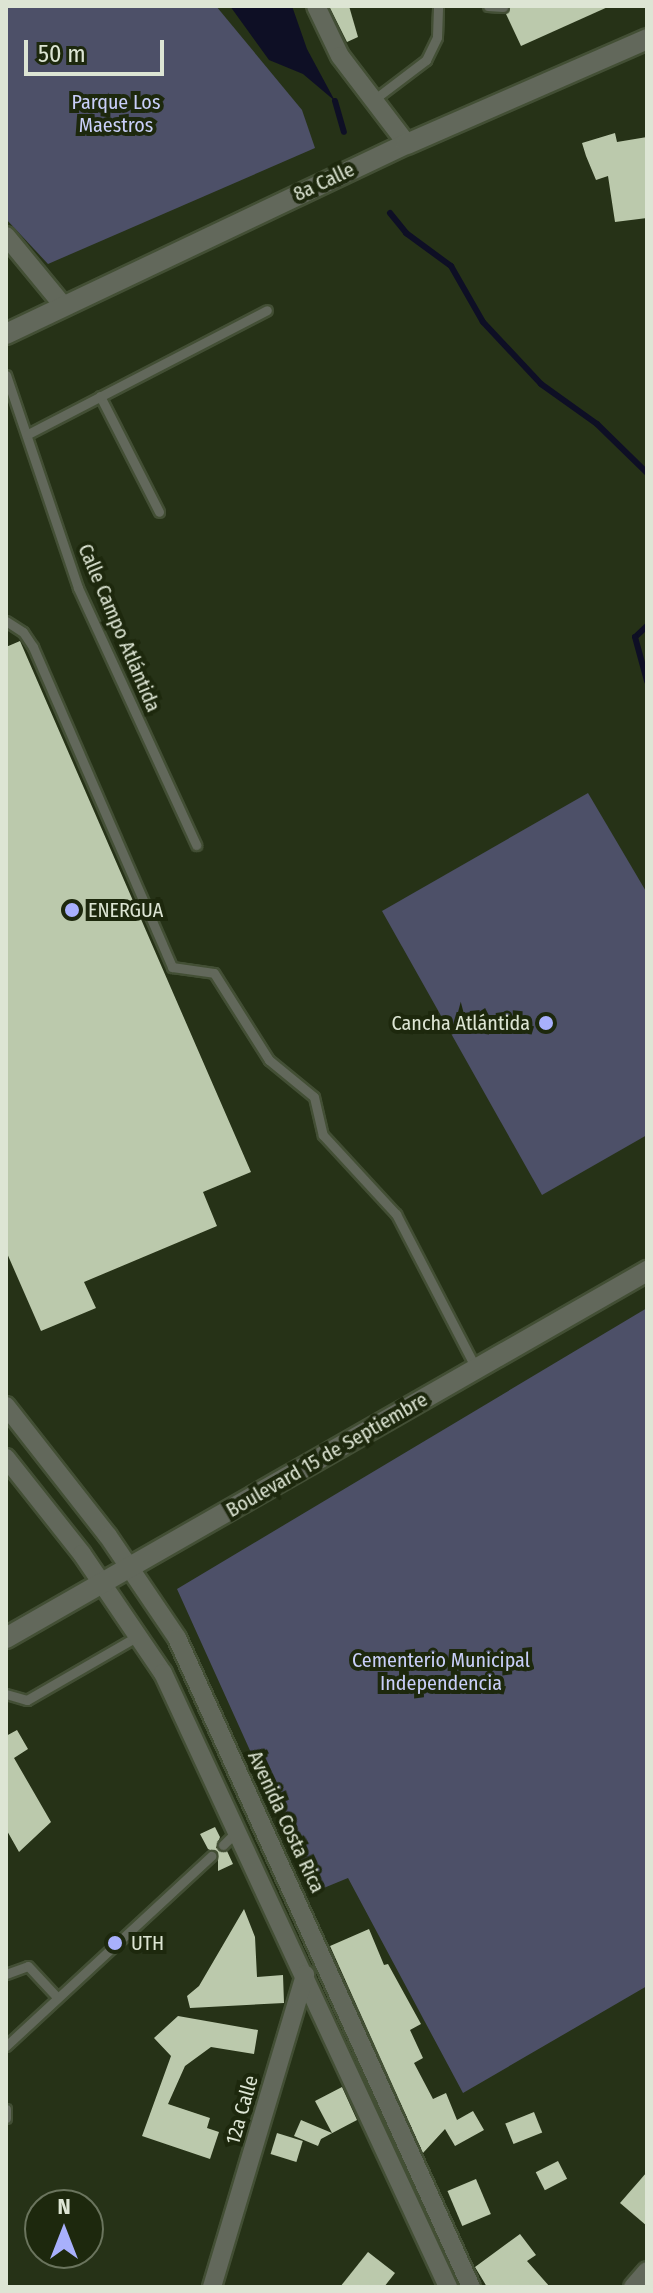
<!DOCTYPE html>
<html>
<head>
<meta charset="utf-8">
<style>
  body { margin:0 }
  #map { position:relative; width:653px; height:2293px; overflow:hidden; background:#263217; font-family:"Fira Sans Condensed",sans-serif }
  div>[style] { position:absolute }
  .green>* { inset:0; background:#4d5068 }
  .water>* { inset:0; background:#0e0f25 }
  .stream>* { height:6px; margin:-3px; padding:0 3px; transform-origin:3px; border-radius:3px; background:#0e0f25 }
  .building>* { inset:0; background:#bbc9ac; transform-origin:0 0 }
  .roads { filter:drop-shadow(2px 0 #434f35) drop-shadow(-2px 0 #434f35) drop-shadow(0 2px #434f35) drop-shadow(0 -2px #434f35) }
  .service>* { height:9px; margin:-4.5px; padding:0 4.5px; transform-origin:4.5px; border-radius:4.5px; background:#62685b }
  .minor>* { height:18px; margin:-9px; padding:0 9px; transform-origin:9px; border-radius:9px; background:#62685b }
  .tertiary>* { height:20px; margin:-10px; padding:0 10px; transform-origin:10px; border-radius:10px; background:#62685b }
  .dots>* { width:22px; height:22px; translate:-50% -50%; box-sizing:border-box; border:4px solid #1d280d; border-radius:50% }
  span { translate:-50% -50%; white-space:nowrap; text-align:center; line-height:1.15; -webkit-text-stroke:8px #1d280d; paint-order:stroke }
  .park-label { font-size:20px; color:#c9cff9 }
  .street-label { font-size:20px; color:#dde5d4 }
  .poi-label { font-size:20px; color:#dde5d4 }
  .left { translate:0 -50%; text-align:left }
  .right { translate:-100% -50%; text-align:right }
  .frame { position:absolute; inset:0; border:8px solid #dde5d4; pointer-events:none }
  .north { position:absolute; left:24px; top:2189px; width:80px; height:80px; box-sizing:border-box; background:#1d280d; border:2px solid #6a745d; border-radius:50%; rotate:0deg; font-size:22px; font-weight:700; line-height:32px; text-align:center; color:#dde5d4 }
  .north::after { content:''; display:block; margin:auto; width:28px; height:36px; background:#a8b0fc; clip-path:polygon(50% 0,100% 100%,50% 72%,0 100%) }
  .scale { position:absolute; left:24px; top:40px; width:140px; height:36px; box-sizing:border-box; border:4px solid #dde5d4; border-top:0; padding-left:10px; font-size:24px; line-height:28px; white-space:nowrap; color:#dde5d4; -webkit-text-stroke:6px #1d280d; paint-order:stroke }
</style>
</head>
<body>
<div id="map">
  <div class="green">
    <i style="clip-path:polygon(6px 6px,216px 6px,302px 110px,315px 148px,48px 264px,6px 219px)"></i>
    <i style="clip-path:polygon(588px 793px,647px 893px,647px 1135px,542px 1195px,382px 911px)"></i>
    <i style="clip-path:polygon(647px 1308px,647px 1986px,463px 2093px,348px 1878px,314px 1892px,177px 1589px)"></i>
  </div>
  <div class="water">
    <i style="clip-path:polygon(230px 6px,292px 6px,307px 49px,335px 101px,303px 74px,269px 60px)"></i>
  </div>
  <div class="stream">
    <i style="left:335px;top:101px;width:32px;rotate:74deg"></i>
    <i style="left:390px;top:213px;width:26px;rotate:51deg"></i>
    <i style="left:406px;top:233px;width:56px;rotate:36.3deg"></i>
    <i style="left:451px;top:266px;width:64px;rotate:60.3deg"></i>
    <i style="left:483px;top:322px;width:85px;rotate:46.9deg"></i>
    <i style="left:541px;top:384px;width:69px;rotate:35.5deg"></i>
    <i style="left:597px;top:424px;width:70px;rotate:44.4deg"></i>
    <i style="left:647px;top:626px;width:16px;rotate:137deg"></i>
    <i style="left:635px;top:637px;width:46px;rotate:74.7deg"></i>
  </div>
  <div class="building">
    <i style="clip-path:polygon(329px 6px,349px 6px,358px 37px,347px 42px)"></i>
    <i style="clip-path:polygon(510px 6px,610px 6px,521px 46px,506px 14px)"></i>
    <i style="clip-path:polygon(615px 133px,617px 142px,647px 137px,647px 218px,615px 222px,608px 176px,596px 180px,586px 156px,582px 143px)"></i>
    <i style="clip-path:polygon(20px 641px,251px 1172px,203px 1192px,217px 1226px,84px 1282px,96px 1308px,41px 1331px,6px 1251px,6px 647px)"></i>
    <i style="clip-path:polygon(17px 1730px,28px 1749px,14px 1758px,51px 1822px,19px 1852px,6px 1829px,6px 1736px)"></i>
    <i style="clip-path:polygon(215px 1827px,220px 1837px,216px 1848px,227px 1851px,233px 1864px,218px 1871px,218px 1854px,208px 1849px,200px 1834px)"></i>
    <i style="clip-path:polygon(244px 1909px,255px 1937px,257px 1977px,283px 1975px,284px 2003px,190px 2008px,187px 1996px,199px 1986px)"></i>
    <i style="clip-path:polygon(369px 1929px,384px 1965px,388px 1964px,421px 2024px,410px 2030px,423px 2058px,414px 2063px,433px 2099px,446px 2093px,457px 2120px,473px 2111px,484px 2130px,455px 2146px,445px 2129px,423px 2153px,330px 1946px)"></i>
    <i style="clip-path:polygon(178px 2016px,258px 2030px,254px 2054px,211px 2047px,185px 2066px,168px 2104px,210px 2118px,207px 2128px,219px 2132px,210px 2159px,142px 2136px,171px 2056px,154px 2038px)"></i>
    <i style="clip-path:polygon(342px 2087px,357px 2120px,321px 2139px,318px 2146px,294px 2136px,301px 2120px,332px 2133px,315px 2101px)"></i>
    <i style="left:534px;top:2112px;width:22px;height:31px;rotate:68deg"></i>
    <i style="left:277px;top:2133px;width:27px;height:22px;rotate:17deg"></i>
    <i style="left:558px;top:2161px;width:20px;height:25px;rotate:63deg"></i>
    <i style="clip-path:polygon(647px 2172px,647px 2226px,620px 2203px)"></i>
    <i style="left:476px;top:2179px;width:38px;height:31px;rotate:67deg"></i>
    <i style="clip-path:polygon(520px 2234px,536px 2255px,527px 2261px,550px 2287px,487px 2287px,475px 2267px)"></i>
    <i style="clip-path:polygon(368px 2252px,395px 2273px,384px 2287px,340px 2287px)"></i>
  </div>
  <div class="roads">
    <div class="service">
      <i style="left:488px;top:6px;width:15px;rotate:4deg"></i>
      <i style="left:376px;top:98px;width:63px;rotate:-37.2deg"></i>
      <i style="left:426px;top:60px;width:25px;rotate:-64deg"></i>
      <i style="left:437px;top:37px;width:31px;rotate:-88deg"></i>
      <i style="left:6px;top:375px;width:225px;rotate:71.3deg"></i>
      <i style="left:78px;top:588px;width:283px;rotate:65.3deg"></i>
      <i style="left:100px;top:396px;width:130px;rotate:63deg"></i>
      <i style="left:28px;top:434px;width:269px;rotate:-27.4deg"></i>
      <i style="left:6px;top:621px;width:20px;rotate:33deg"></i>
      <i style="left:23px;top:632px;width:18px;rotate:56deg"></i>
      <i style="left:33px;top:647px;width:349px;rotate:66.5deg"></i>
      <i style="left:172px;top:967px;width:42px;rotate:8.1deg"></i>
      <i style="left:214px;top:973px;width:103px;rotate:57.7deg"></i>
      <i style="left:269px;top:1060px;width:58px;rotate:39.4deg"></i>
      <i style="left:314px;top:1097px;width:39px;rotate:77deg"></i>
      <i style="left:323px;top:1135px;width:108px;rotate:47.3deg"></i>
      <i style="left:396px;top:1214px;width:176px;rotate:62.6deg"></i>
      <i style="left:6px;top:1694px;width:22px;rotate:16deg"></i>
      <i style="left:27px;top:1700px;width:128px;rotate:-30deg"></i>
      <i style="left:223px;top:1845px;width:18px;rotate:-45deg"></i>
      <i style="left:6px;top:1974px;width:23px;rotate:-20deg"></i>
      <i style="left:28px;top:1966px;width:41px;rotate:47deg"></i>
      <i style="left:6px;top:2046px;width:280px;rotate:-42.8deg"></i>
      <i style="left:6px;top:2109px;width:9px;rotate:90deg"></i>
    </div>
    <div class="minor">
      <i style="left:316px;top:6px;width:55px;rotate:64.4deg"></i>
      <i style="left:340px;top:56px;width:111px;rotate:52.7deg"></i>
      <i style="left:6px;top:236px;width:88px;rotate:50.5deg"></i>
      <i style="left:6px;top:1406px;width:165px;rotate:51.9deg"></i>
      <i style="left:108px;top:1536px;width:123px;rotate:55.9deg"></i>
      <i style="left:177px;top:1638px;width:712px;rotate:65.63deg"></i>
      <i style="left:6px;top:1458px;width:122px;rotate:51.6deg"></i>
      <i style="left:82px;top:1554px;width:144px;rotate:55.8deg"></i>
      <i style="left:163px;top:1673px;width:677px;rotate:65.1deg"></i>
      <i style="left:212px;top:2287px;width:326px;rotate:-73.4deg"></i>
      <i style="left:633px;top:2287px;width:21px;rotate:-49deg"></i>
    </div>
    <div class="tertiary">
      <i style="left:6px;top:334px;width:444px;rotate:-25.4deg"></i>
      <i style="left:407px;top:144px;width:262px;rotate:-23.6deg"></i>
      <i style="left:6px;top:1638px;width:739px;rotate:-29.79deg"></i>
    </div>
  </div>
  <div class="dots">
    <i style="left:72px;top:910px;background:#a8b0fc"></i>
    <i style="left:546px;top:1023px;background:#a8b0fc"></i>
    <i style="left:115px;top:1943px;background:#a8b0fc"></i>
  </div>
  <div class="park-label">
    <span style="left:116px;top:114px">Parque Los<br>Maestros</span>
    <span style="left:441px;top:1672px">Cementerio Municipal<br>Independencia</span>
  </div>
  <div class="street-label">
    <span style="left:324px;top:182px;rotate:-25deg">8a Calle</span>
    <span style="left:119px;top:628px;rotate:67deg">Calle Campo Atlántida</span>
    <span style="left:327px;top:1455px;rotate:-30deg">Boulevard 15 de Septiembre</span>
    <span style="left:286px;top:1822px;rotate:65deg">Avenida Costa Rica</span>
    <span style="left:242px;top:2110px;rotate:-74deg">12a Calle</span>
  </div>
  <div class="poi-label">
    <span class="left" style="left:88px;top:910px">ENERGUA</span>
    <span class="right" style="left:530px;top:1023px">Cancha Atlántida</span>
    <span class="left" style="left:131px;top:1943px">UTH</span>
  </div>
  <div class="frame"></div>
  <div class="north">N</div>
  <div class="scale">50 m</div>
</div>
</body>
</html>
